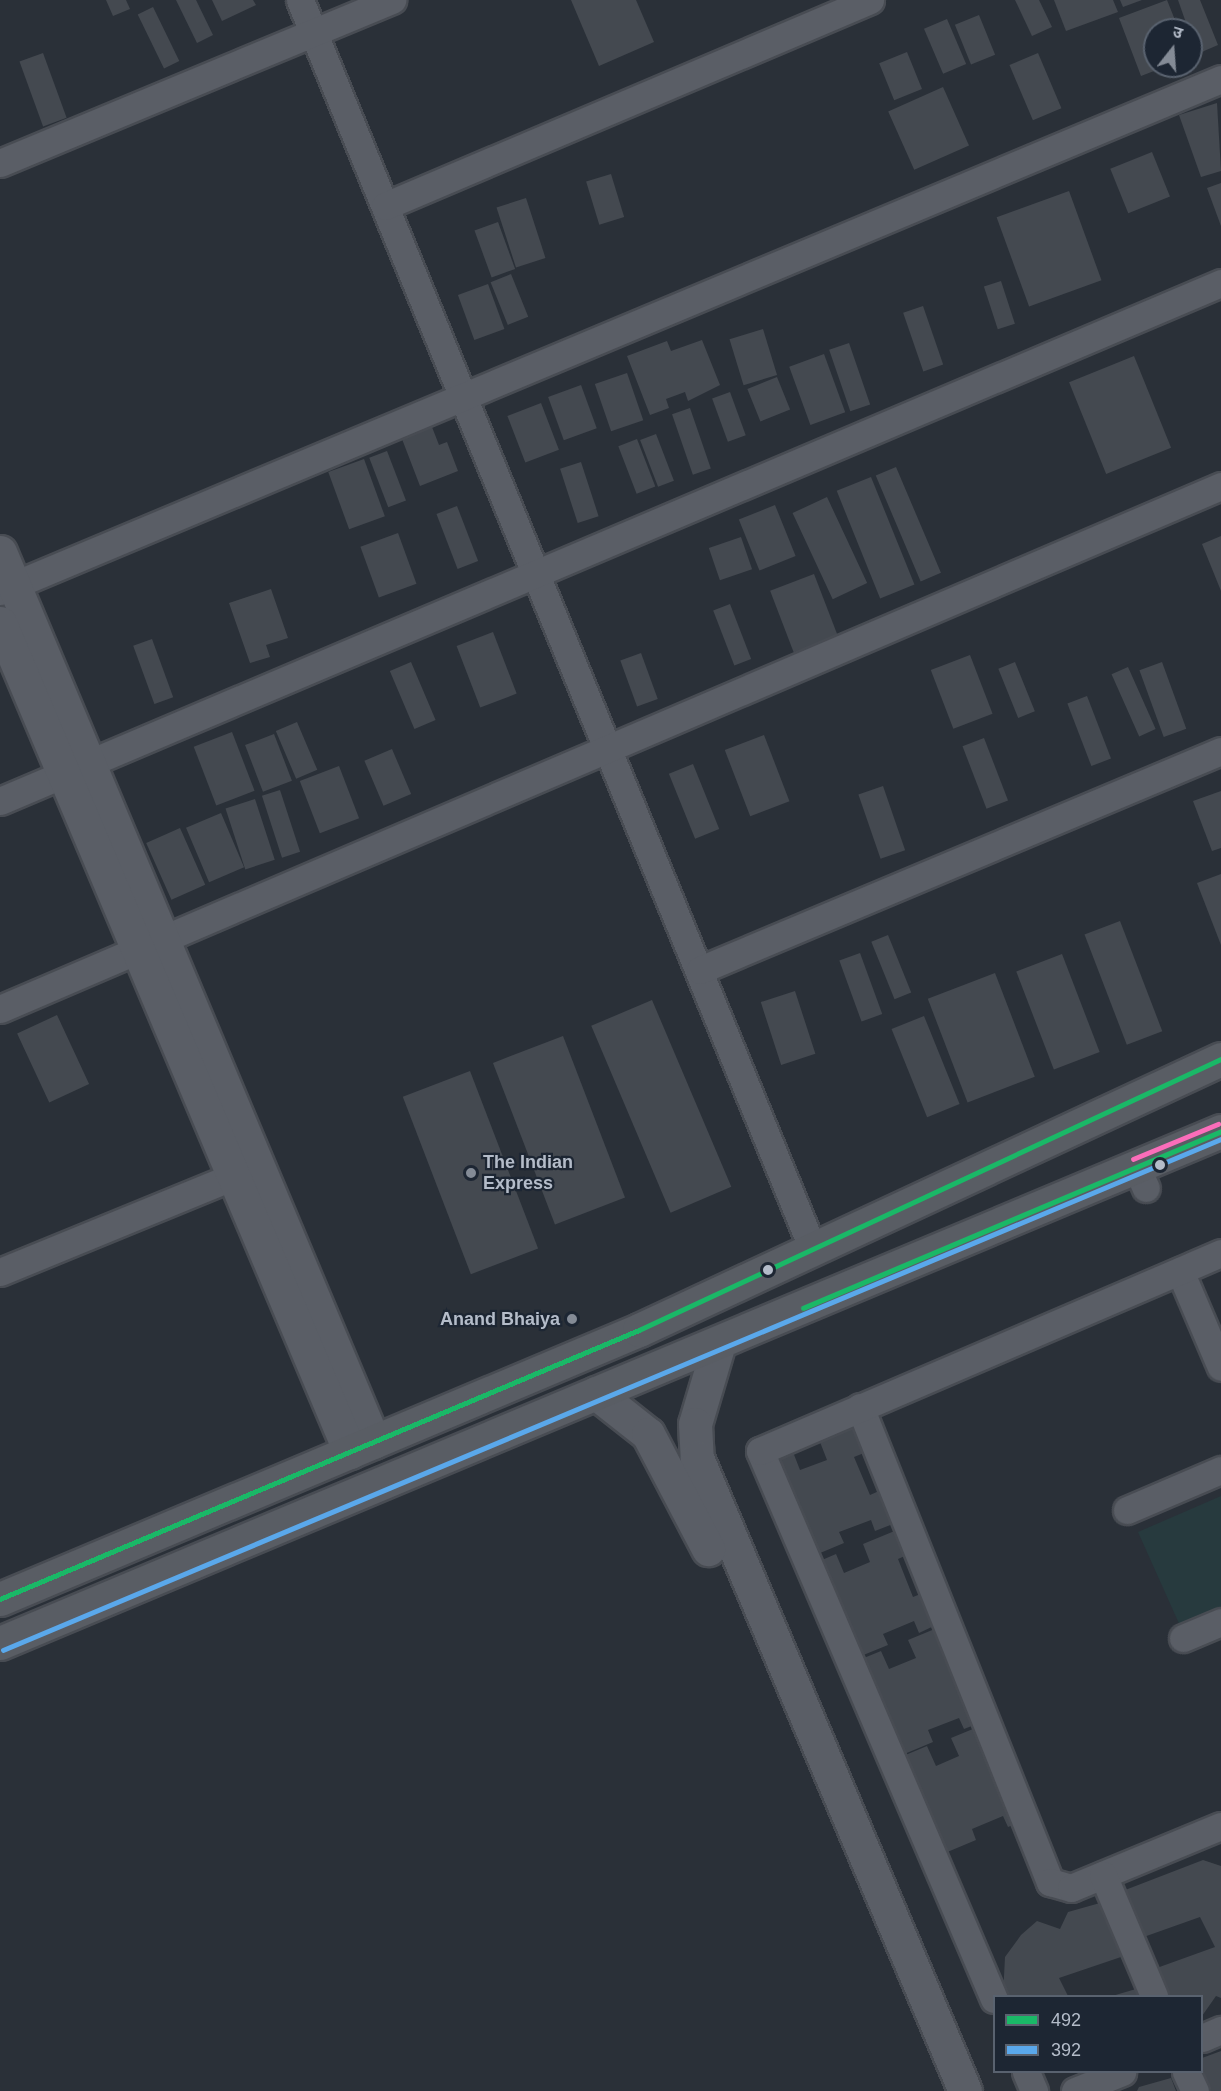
<!DOCTYPE html>
<html>
<head>
<meta charset="utf-8">
<style>
  body { margin:0 }
  #map { position:relative; width:1221px; height:2091px; overflow:hidden; background:#2a3038; font-family:Helvetica,"Noto Sans Devanagari",sans-serif }
  div>[style] { position:absolute }
  .green>* { inset:0; background:#273a3e }
  .building>* { inset:0; background:#444950; transform-origin:0 0 }
  .roads { filter:drop-shadow(2px 0 #484c53) drop-shadow(-2px 0 #484c53) drop-shadow(0 2px #484c53) drop-shadow(0 -2px #484c53) }
  .minor>* { height:27px; margin:-13.5px; padding:0 13.5px; transform-origin:13.5px; border-radius:13.5px; background:#5a5e66 }
  .tertiary>* { height:33px; margin:-16.5px; padding:0 16.5px; transform-origin:16.5px; border-radius:16.5px; background:#5a5e66 }
  .secondary>* { height:33px; margin:-16.5px; padding:0 16.5px; transform-origin:16.5px; border-radius:16.5px; background:#595d64 }
  .bus-1>* { height:4.5px; margin:-2.25px; padding:0 2.25px; transform-origin:2.25px; border-radius:2.25px; background:#1ab867 }
  .bus-2>* { height:4.5px; margin:-2.25px; padding:0 2.25px; transform-origin:2.25px; border-radius:2.25px; background:#5aa8eb }
  .bus-3>* { height:4.5px; margin:-2.25px; padding:0 2.25px; transform-origin:2.25px; border-radius:2.25px; background:#fb6dba }
  .dots>* { width:16px; height:16px; translate:-50% -50%; box-sizing:border-box; border:3px solid #1d2633; border-radius:50% }
  span { translate:-50% -50%; white-space:nowrap; text-align:center; line-height:1.15; -webkit-text-stroke:4.5px #1d2633; paint-order:stroke }
  .poi-label { font-size:18px; color:#b4bcc9; font-weight:700 }
  .left { translate:0 -50%; text-align:left }
  .right { translate:-100% -50%; text-align:right }
  .legend { position:absolute; left:993px; top:1995px; width:210px; height:78px; box-sizing:border-box; background:#1d2633; border:2px solid #59626f; margin:0; padding:8px 10px; list-style:none; font-size:18px; color:#b4bcc9 }
  .legend li { display:flex; align-items:center; gap:12px; height:30px }
  .legend b { width:30px; border:2px solid #59626f }
  .north { position:absolute; left:1143px; top:18px; width:60px; height:60px; box-sizing:border-box; background:#1d2633; border:2px solid #59626f; border-radius:50%; rotate:17deg; font-size:16px; font-weight:700; line-height:24px; text-align:center; color:#b4bcc9 }
  .north::after { content:''; display:block; margin:auto; width:21px; height:27px; background:#848b96; clip-path:polygon(50% 0,100% 100%,50% 72%,0 100%) }
</style>
</head>
<body>
<div id="map">
  <div class="green">
    <i style="clip-path:polygon(1221px 1496px,1221px 1610px,1181px 1628px,1138px 1532px)"></i>
  </div>
  <div class="building">
    <i style="clip-path:polygon(106px 0,126px 0,130px 9px,113px 16px)"></i>
    <i style="clip-path:polygon(176px 0,196px 0,213px 35px,197px 43px)"></i>
    <i style="clip-path:polygon(212px 0,253px 0,256px 5px,222px 21px)"></i>
    <i style="clip-path:polygon(571px 0,636px 0,654px 42px,599px 66px)"></i>
    <i style="clip-path:polygon(1015px 0,1039px 0,1052px 27px,1032px 36px)"></i>
    <i style="clip-path:polygon(1054px 0,1113px 0,1118px 12px,1066px 31px)"></i>
    <i style="clip-path:polygon(1120px 0,1142px 0,1123px 7px)"></i>
    <i style="clip-path:polygon(1167px 0,1179px 30px,1155px 30px,1155px 66px,1167px 66px,1141px 76px,1119px 18px)"></i>
    <i style="clip-path:polygon(1178px 0,1200px 0,1218px 45px,1197px 54px)"></i>
    <i style="left:153px;top:7px;width:60px;height:17px;rotate:64deg"></i>
    <i style="left:979px;top:15px;width:43px;height:26px;rotate:68deg"></i>
    <i style="left:947px;top:19px;width:49px;height:25px;rotate:67deg"></i>
    <i style="left:907px;top:52px;width:40px;height:30px;rotate:68deg"></i>
    <i style="left:43px;top:53px;width:69px;height:25px;rotate:70deg"></i>
    <i style="left:1038px;top:53px;width:60px;height:31px;rotate:67deg"></i>
    <i style="left:943px;top:87px;width:64px;height:60px;rotate:66deg"></i>
    <i style="clip-path:polygon(1217px 103px,1221px 171px,1201px 177px,1179px 115px)"></i>
    <i style="left:1152px;top:152px;width:48px;height:45px;rotate:68deg"></i>
    <i style="left:611px;top:174px;width:45px;height:26px;rotate:73deg"></i>
    <i style="clip-path:polygon(1221px 183px,1221px 226px,1207px 188px)"></i>
    <i style="left:1069px;top:191px;width:95px;height:77px;rotate:70deg"></i>
    <i style="left:526px;top:198px;width:63px;height:31px;rotate:72deg"></i>
    <i style="left:498px;top:222px;width:50px;height:25px;rotate:70deg"></i>
    <i style="left:511px;top:274px;width:46px;height:22px;rotate:68deg"></i>
    <i style="left:1001px;top:281px;width:45px;height:18px;rotate:72deg"></i>
    <i style="left:488px;top:284px;width:48px;height:32px;rotate:70deg"></i>
    <i style="left:923px;top:306px;width:62px;height:21px;rotate:71deg"></i>
    <i style="left:763px;top:329px;width:48px;height:35px;rotate:73deg"></i>
    <i style="clip-path:polygon(702px 340px,720px 385px,688px 401px,685px 392px,666px 399px,669px 408px,650px 415px,627px 356px,667px 341px,671px 351px)"></i>
    <i style="left:849px;top:343px;width:65px;height:21px;rotate:71deg"></i>
    <i style="left:824px;top:354px;width:62px;height:37px;rotate:70deg"></i>
    <i style="left:1134px;top:356px;width:99px;height:70px;rotate:68deg"></i>
    <i style="left:627px;top:373px;width:50px;height:34px;rotate:71deg"></i>
    <i style="left:777px;top:377px;width:35px;height:32px;rotate:68deg"></i>
    <i style="left:581px;top:385px;width:46px;height:35px;rotate:70deg"></i>
    <i style="left:730px;top:392px;width:46px;height:19px;rotate:70deg"></i>
    <i style="left:541px;top:403px;width:50px;height:36px;rotate:69deg"></i>
    <i style="left:690px;top:408px;width:64px;height:19px;rotate:71deg"></i>
    <i style="clip-path:polygon(432px 427px,439px 445px,447px 442px,458px 471px,420px 486px,402px 439px)"></i>
    <i style="left:656px;top:434px;width:50px;height:17px;rotate:69deg"></i>
    <i style="left:637px;top:439px;width:51px;height:20px;rotate:69deg"></i>
    <i style="left:387px;top:451px;width:53px;height:19px;rotate:69deg"></i>
    <i style="left:364px;top:459px;width:61px;height:38px;rotate:70deg"></i>
    <i style="left:581px;top:462px;width:57px;height:22px;rotate:72deg"></i>
    <i style="left:896px;top:467px;width:115px;height:22px;rotate:67deg"></i>
    <i style="left:871px;top:477px;width:116px;height:37px;rotate:68deg"></i>
    <i style="left:827px;top:497px;width:95px;height:38px;rotate:65deg"></i>
    <i style="left:775px;top:505px;width:55px;height:39px;rotate:68deg"></i>
    <i style="left:457px;top:506px;width:59px;height:22px;rotate:69deg"></i>
    <i style="left:398px;top:533px;width:54px;height:40px;rotate:70deg"></i>
    <i style="clip-path:polygon(1221px 536px,1221px 591px,1202px 544px)"></i>
    <i style="left:741px;top:537px;width:34px;height:34px;rotate:71deg"></i>
    <i style="left:814px;top:574px;width:66px;height:47px;rotate:69deg"></i>
    <i style="clip-path:polygon(271px 589px,288px 638px,266px 645px,270px 657px,250px 663px,229px 603px)"></i>
    <i style="left:730px;top:604px;width:59px;height:18px;rotate:69deg"></i>
    <i style="left:493px;top:632px;width:66px;height:39px;rotate:69deg"></i>
    <i style="left:152px;top:639px;width:62px;height:20px;rotate:70deg"></i>
    <i style="left:641px;top:653px;width:49px;height:22px;rotate:70deg"></i>
    <i style="left:970px;top:655px;width:63px;height:42px;rotate:69deg"></i>
    <i style="left:411px;top:662px;width:63px;height:23px;rotate:67deg"></i>
    <i style="left:1015px;top:662px;width:53px;height:18px;rotate:68deg"></i>
    <i style="left:1162px;top:662px;width:71px;height:24px;rotate:70deg"></i>
    <i style="left:1128px;top:667px;width:68px;height:18px;rotate:66deg"></i>
    <i style="left:1087px;top:696px;width:67px;height:21px;rotate:69deg"></i>
    <i style="left:297px;top:722px;width:52px;height:23px;rotate:67deg"></i>
    <i style="left:232px;top:732px;width:63px;height:41px;rotate:69deg"></i>
    <i style="left:274px;top:734px;width:50px;height:31px;rotate:69deg"></i>
    <i style="left:764px;top:735px;width:71px;height:42px;rotate:69deg"></i>
    <i style="left:984px;top:738px;width:67px;height:23px;rotate:69deg"></i>
    <i style="left:392px;top:749px;width:49px;height:30px;rotate:67deg"></i>
    <i style="left:693px;top:764px;width:70px;height:26px;rotate:68deg"></i>
    <i style="left:339px;top:766px;width:56px;height:42px;rotate:69deg"></i>
    <i style="left:883px;top:786px;width:68px;height:26px;rotate:71deg"></i>
    <i style="left:280px;top:790px;width:65px;height:19px;rotate:72deg"></i>
    <i style="clip-path:polygon(1221px 791px,1221px 848px,1212px 851px,1193px 801px)"></i>
    <i style="left:255px;top:799px;width:64px;height:31px;rotate:72deg"></i>
    <i style="left:221px;top:813px;width:59px;height:38px;rotate:67deg"></i>
    <i style="left:180px;top:828px;width:62px;height:37px;rotate:66deg"></i>
    <i style="clip-path:polygon(1221px 874px,1221px 945px,1197px 883px)"></i>
    <i style="left:1120px;top:921px;width:118px;height:38px;rotate:69deg"></i>
    <i style="left:888px;top:935px;width:62px;height:18px;rotate:68deg"></i>
    <i style="left:860px;top:953px;width:65px;height:22px;rotate:70deg"></i>
    <i style="left:1062px;top:954px;width:105px;height:49px;rotate:69deg"></i>
    <i style="left:995px;top:973px;width:111px;height:72px;rotate:69deg"></i>
    <i style="left:795px;top:991px;width:66px;height:36px;rotate:72deg"></i>
    <i style="left:652px;top:1000px;width:203px;height:66px;rotate:67deg"></i>
    <i style="left:57px;top:1015px;width:76px;height:44px;rotate:65deg"></i>
    <i style="left:924px;top:1016px;width:95px;height:35px;rotate:68deg"></i>
    <i style="left:563px;top:1036px;width:173px;height:75px;rotate:69deg"></i>
    <i style="left:470px;top:1071px;width:190px;height:72px;rotate:69deg"></i>
    <i style="clip-path:polygon(853px 1428px,864px 1453px,854px 1457px,870px 1495px,879px 1491px,893px 1524px,875px 1531px,871px 1520px,839px 1532px,844px 1543px,813px 1556px,765px 1464px,793px 1452px,800px 1470px,827px 1460px,820px 1442px)"></i>
    <i style="clip-path:polygon(897px 1530px,907px 1555px,898px 1559px,913px 1597px,923px 1593px,936px 1625px,919px 1633px,914px 1621px,883px 1634px,888px 1645px,856px 1658px,808px 1566px,836px 1554px,844px 1573px,870px 1562px,863px 1544px)"></i>
    <i style="clip-path:polygon(942px 1626px,953px 1652px,943px 1656px,959px 1693px,968px 1689px,982px 1722px,964px 1729px,959px 1718px,928px 1730px,933px 1742px,902px 1755px,854px 1662px,881px 1651px,889px 1669px,916px 1658px,908px 1640px)"></i>
    <i style="clip-path:polygon(985px 1724px,1025px 1820px,1008px 1827px,1003px 1816px,972px 1829px,976px 1840px,945px 1853px,896px 1759px,927px 1746px,936px 1766px,959px 1756px,951px 1738px)"></i>
    <i style="clip-path:polygon(1203px 1860px,1221px 1866px,1221px 1998px,1216px 1996px,1202px 2016px,1202px 1996px,1165px 1996px,1154px 1969px,1215px 1947px,1200px 1917px,1138px 1939px,1120px 1892px)"></i>
    <i style="clip-path:polygon(1100px 1903px,1121px 1957px,1059px 1978px,1068px 1996px,1003px 1996px,1005px 1957px,1021px 1935px,1037px 1921px,1060px 1929px,1068px 1912px)"></i>
    <i style="clip-path:polygon(1136px 1989px,1139px 1996px,1112px 1996px)"></i>
    <i style="clip-path:polygon(1221px 2051px,1221px 2091px,1196px 2091px,1189px 2072px,1202px 2072px,1202px 2058px)"></i>
    <i style="clip-path:polygon(1171px 2078px,1176px 2091px,1137px 2091px,1139px 2087px)"></i>
  </div>
  <div class="roads">
    <div class="minor">
      <i style="left:300px;top:0;width:1348px;rotate:67.68deg"></i>
      <i style="left:0;top:163px;width:425px;rotate:-22.6deg"></i>
      <i style="left:385px;top:206px;width:527px;rotate:-23.01deg"></i>
      <i style="left:0;top:591px;width:1324px;rotate:-22.75deg"></i>
      <i style="left:0;top:801px;width:1326px;rotate:-22.99deg"></i>
      <i style="left:700px;top:970px;width:565px;rotate:-22.8deg"></i>
      <i style="left:0;top:1009px;width:1328px;rotate:-23.19deg"></i>
      <i style="left:1136px;top:1166px;width:24px;rotate:66deg"></i>
      <i style="left:1180px;top:1271px;width:104px;rotate:66.9deg"></i>
      <i style="left:0;top:1272px;width:271px;rotate:-22.3deg"></i>
      <i style="left:860px;top:1407px;width:512px;rotate:68.2deg"></i>
      <i style="left:1050px;top:1882px;width:22px;rotate:16deg"></i>
      <i style="left:1071px;top:1888px;width:162px;rotate:-22.5deg"></i>
      <i style="left:1127px;top:1510px;width:102px;rotate:-23.1deg"></i>
      <i style="left:1183px;top:1638px;width:41px;rotate:-22.8deg"></i>
      <i style="left:1103px;top:1875px;width:131px;rotate:67.1deg"></i>
      <i style="left:994px;top:1999px;width:596px;rotate:-113.12deg"></i>
      <i style="left:760px;top:1451px;width:502px;rotate:-23.24deg"></i>
      <i style="left:1202px;top:2038px;width:21px;rotate:-23deg"></i>
      <i style="left:1026px;top:2072px;width:21px;rotate:67deg"></i>
      <i style="left:1186px;top:2072px;width:21px;rotate:65deg"></i>
      <i style="left:1075px;top:2091px;width:51px;rotate:-22deg"></i>
    </div>
    <div class="tertiary">
      <i style="left:0;top:552px;width:965px;rotate:67.21deg"></i>
      <i style="left:0;top:623px;width:900px;rotate:67.11deg"></i>
      <i style="left:719px;top:1343px;width:84px;rotate:106.5deg"></i>
      <i style="left:695px;top:1424px;width:34px;rotate:87deg"></i>
      <i style="left:697px;top:1458px;width:687px;rotate:67.05deg"></i>
      <i style="left:596px;top:1393px;width:66px;rotate:38.3deg"></i>
      <i style="left:648px;top:1434px;width:130px;rotate:62.4deg"></i>
    </div>
    <div class="secondary">
      <i style="left:0;top:1599px;width:693px;rotate:-22.83deg"></i>
      <i style="left:639px;top:1330px;width:642px;rotate:-24.97deg"></i>
      <i style="left:0;top:1643px;width:1324px;rotate:-22.75deg"></i>
    </div>
  </div>
  <div class="bus-1">
    <i style="left:803px;top:1308px;width:454px;rotate:-22.9deg"></i>
    <i style="left:0;top:1599px;width:693px;rotate:-22.83deg"></i>
    <i style="left:639px;top:1330px;width:642px;rotate:-24.97deg"></i>
  </div>
  <div class="bus-2">
    <i style="left:3px;top:1650px;width:1321px;rotate:-22.76deg"></i>
  </div>
  <div class="bus-3">
    <i style="left:1133px;top:1159px;width:92px;rotate:-22.4deg"></i>
  </div>
  <div class="dots">
    <i style="left:1160px;top:1165px;background:#b4bcc9"></i>
    <i style="left:471px;top:1173px;background:#848b96"></i>
    <i style="left:768px;top:1270px;background:#b4bcc9"></i>
    <i style="left:572px;top:1319px;background:#848b96"></i>
  </div>
  <div class="poi-label">
    <span class="left" style="left:483px;top:1173px">The Indian<br>Express</span>
    <span class="right" style="left:560px;top:1319px">Anand Bhaiya</span>
  </div>
  <ul class="legend">
  <li><b style="height:8px;background:#1ab867"></b>492</li>
  <li><b style="height:8px;background:#5aa8eb"></b>392</li>
  </ul>
  <div class="north">उ</div>
</div>
</body>
</html>
